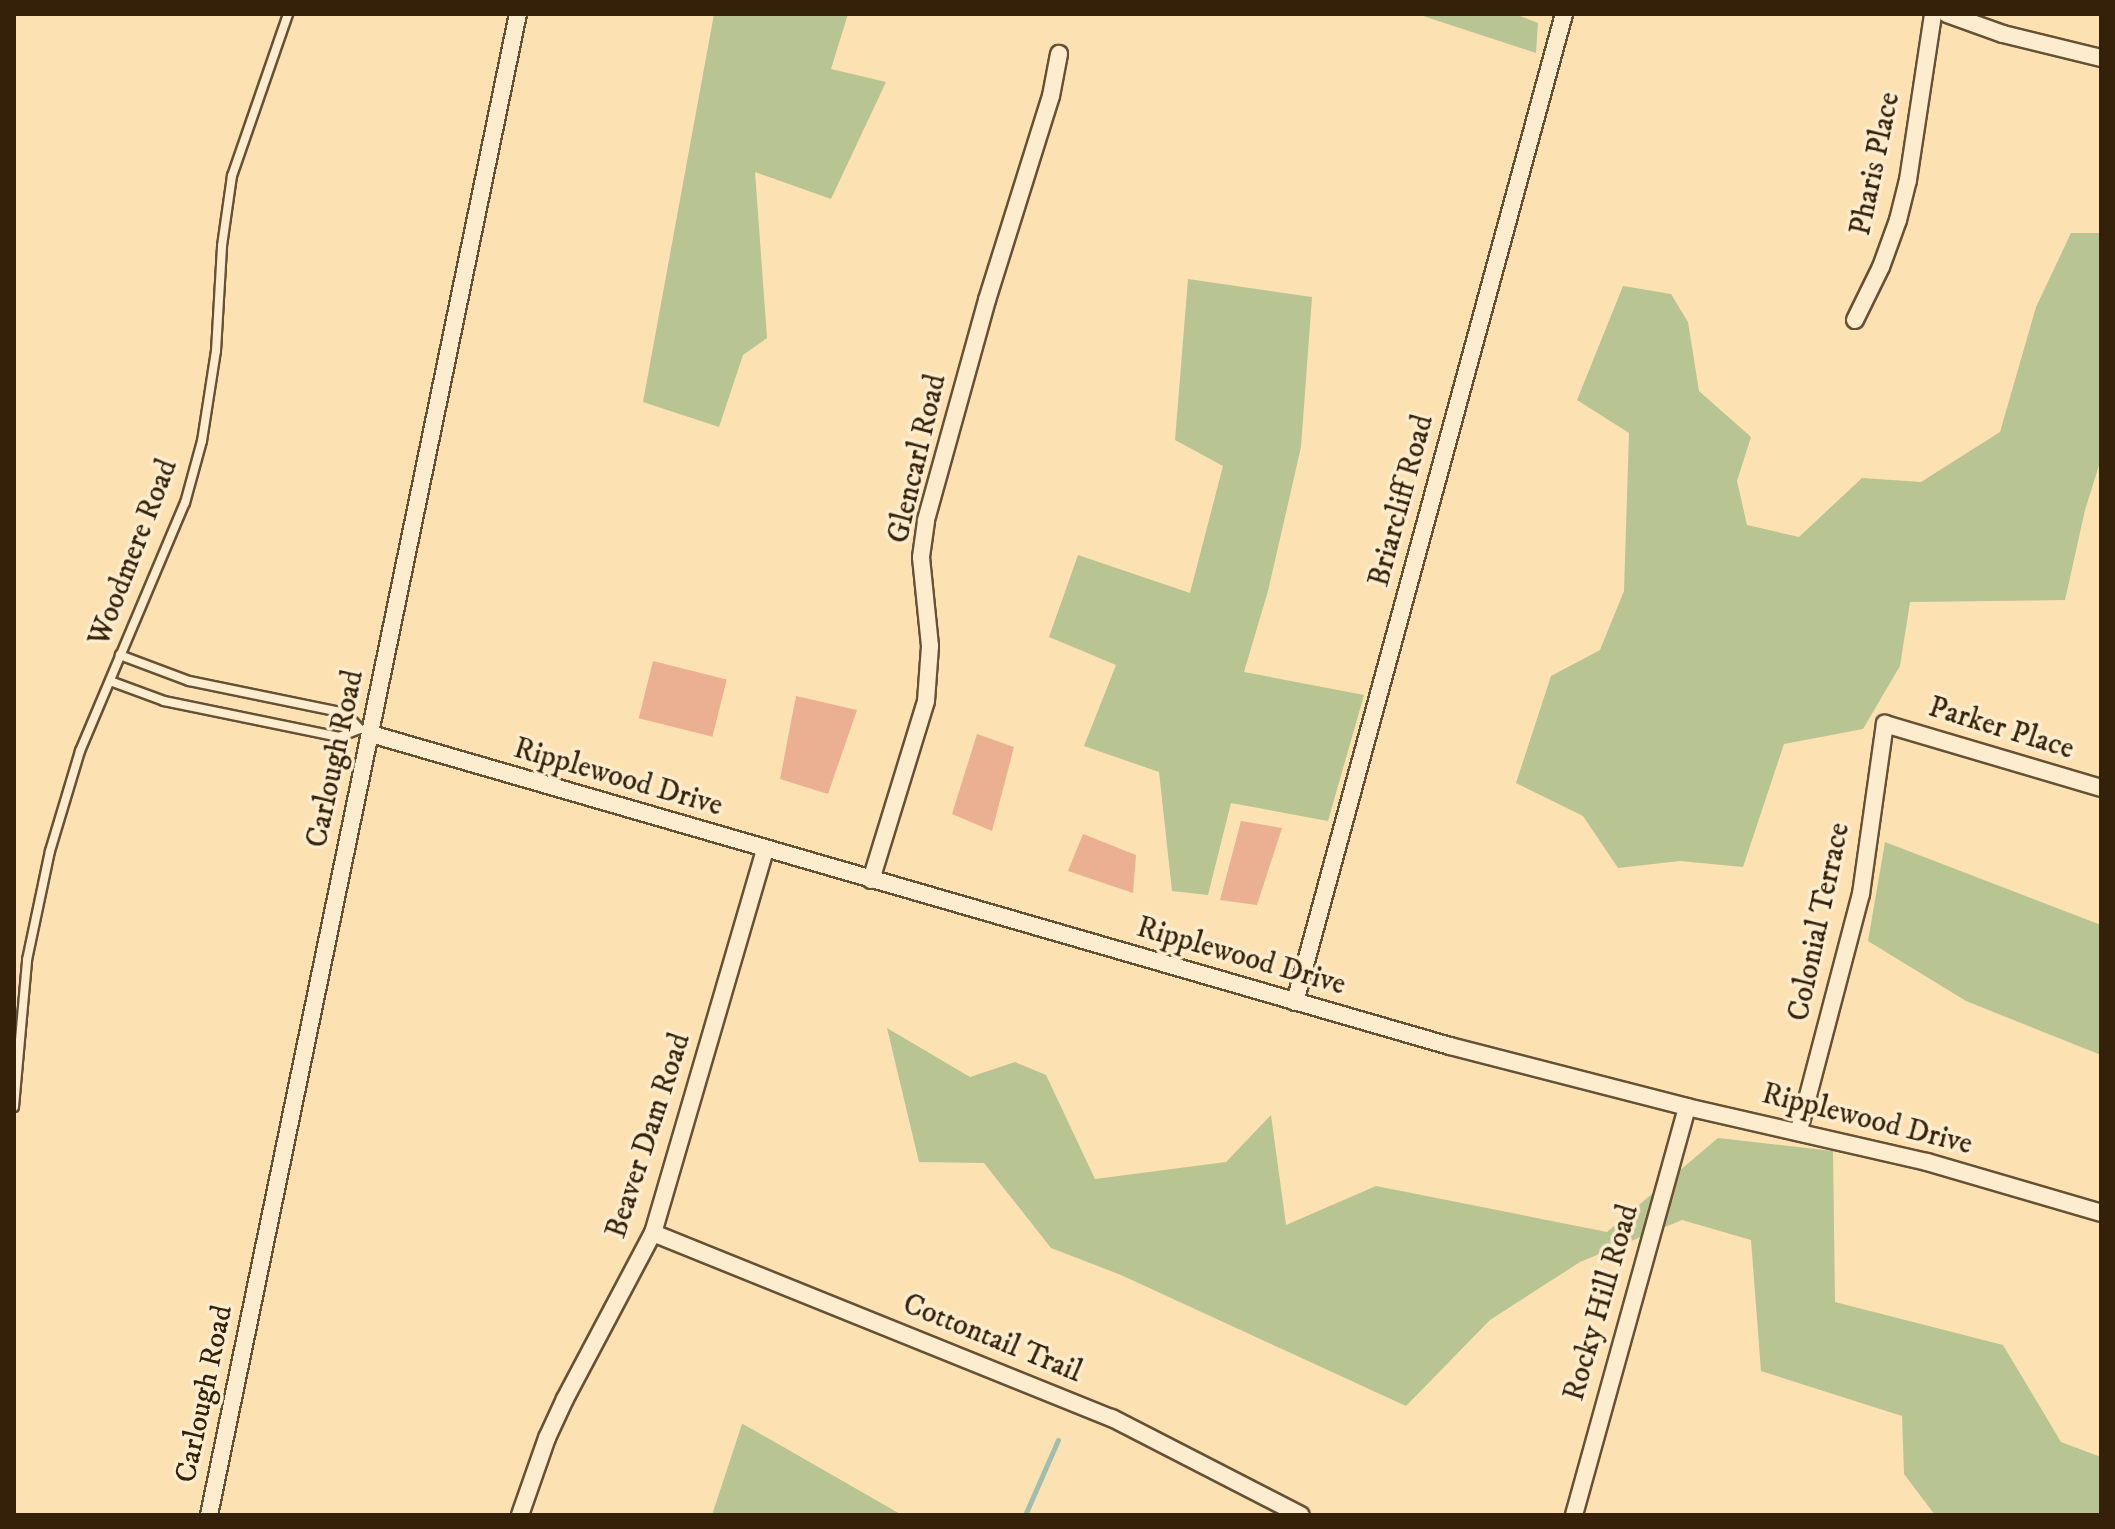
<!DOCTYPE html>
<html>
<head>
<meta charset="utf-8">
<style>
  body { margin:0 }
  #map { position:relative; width:2115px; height:1529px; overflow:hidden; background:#fce1b3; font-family:"IM FELL DW Pica",serif }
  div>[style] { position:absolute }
  .green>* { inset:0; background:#b8c492 }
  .stream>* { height:5px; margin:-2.5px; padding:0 2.5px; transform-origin:2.5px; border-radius:2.5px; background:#9fbead }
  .building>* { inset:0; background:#eab091; transform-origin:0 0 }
  .roads { filter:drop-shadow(2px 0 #675134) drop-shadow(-2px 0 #675134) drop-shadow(0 2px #675134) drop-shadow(0 -2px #675134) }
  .service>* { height:8px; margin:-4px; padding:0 4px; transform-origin:4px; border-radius:4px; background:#fdecce }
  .minor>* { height:16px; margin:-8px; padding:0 8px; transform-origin:8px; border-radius:8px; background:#fdecce }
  span { translate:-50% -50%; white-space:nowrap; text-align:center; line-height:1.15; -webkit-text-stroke:7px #fdecce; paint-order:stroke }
  .street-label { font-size:30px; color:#35210a }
  .frame { position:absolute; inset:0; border:16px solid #35210a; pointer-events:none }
</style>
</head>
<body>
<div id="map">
  <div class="green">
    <i style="clip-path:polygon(714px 14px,848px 14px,831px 69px,886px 82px,831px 199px,755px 172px,767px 338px,743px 355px,719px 427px,643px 402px)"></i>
    <i style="clip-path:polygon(1417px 14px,1515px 14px,1538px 23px,1536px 53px)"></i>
    <i style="clip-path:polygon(2071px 233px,2101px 233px,2101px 459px,2085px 510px,2065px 600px,1910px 602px,1900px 666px,1863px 729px,1784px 744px,1743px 867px,1680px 861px,1618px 868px,1583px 816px,1516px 783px,1551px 676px,1600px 650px,1624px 591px,1629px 433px,1577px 400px,1623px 286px,1671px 294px,1688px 322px,1699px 391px,1751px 437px,1737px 481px,1747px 525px,1799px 537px,1862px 478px,1921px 482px,2000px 432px,2036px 307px)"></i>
    <i style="clip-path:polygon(1188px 279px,1312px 297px,1301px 447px,1268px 591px,1244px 672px,1364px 695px,1328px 821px,1231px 803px,1208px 895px,1172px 891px,1159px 772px,1084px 746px,1116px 665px,1049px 637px,1078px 555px,1190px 593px,1223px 466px,1175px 440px)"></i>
    <i style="clip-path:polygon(1885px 842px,2101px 925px,2101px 1055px,1966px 1001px,1868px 941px)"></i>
    <i style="clip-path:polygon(887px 1028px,970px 1077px,1015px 1062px,1046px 1075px,1095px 1179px,1226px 1162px,1271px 1115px,1286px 1225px,1376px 1186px,1607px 1232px,1718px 1138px,1833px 1151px,1835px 1302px,2003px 1345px,2061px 1442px,2101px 1457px,2101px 1515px,1935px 1515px,1904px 1474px,1902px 1416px,1761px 1371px,1751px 1240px,1682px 1220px,1580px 1262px,1490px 1320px,1406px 1406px,1121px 1275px,1051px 1248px,984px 1163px,919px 1162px)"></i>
    <i style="clip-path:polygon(742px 1424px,743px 1424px,902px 1515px,712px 1515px)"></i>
  </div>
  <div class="stream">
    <i style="left:1025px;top:1515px;width:82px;rotate:-66.3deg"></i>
  </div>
  <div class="building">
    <i style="left:653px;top:661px;width:76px;height:59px;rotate:14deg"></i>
    <i style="clip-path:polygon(796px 696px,857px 710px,828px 794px,780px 779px)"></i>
    <i style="clip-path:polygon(977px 734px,1014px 747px,992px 831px,952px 814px)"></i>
    <i style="clip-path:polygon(1241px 821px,1282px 828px,1257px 905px,1220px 900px)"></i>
    <i style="clip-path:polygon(1083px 834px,1136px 855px,1133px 893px,1068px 871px)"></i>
  </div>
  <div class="roads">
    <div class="service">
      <i style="left:110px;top:681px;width:58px;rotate:20.3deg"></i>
      <i style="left:164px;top:701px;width:179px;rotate:11.6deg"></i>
      <i style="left:339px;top:737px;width:22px;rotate:-21deg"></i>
      <i style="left:360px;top:729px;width:22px;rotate:-133deg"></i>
      <i style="left:345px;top:713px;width:159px;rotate:-168.4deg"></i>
      <i style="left:189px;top:681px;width:74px;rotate:-159.4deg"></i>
      <i style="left:14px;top:1107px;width:148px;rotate:-84.9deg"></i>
      <i style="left:27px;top:960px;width:111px;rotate:-78.1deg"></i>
      <i style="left:50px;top:851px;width:104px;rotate:-73.3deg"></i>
      <i style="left:80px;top:751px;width:269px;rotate:-67.1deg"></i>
      <i style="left:185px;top:503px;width:64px;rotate:-74.7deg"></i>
      <i style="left:202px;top:441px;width:91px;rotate:-81.2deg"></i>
      <i style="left:216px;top:351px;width:105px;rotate:-86.7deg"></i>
      <i style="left:222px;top:246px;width:71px;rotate:-81.9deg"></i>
      <i style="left:232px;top:176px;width:171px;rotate:-70.9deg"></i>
    </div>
    <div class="minor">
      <i style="left:1947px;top:14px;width:59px;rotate:19.7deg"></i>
      <i style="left:2003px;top:34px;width:101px;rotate:13.8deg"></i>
      <i style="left:1855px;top:320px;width:59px;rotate:-63.9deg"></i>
      <i style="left:1881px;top:267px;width:50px;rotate:-70.1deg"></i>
      <i style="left:1898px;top:220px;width:41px;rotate:-76deg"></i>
      <i style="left:1908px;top:180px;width:168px;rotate:-81.4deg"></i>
      <i style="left:371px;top:734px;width:1123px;rotate:16.13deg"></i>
      <i style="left:1450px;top:1046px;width:245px;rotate:14.4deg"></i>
      <i style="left:1687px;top:1107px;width:246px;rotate:12.9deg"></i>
      <i style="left:1927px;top:1162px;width:181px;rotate:16.3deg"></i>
      <i style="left:871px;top:880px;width:187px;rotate:-72.9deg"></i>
      <i style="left:926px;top:701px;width:55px;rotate:-85.8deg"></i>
      <i style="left:930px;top:646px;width:89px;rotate:-95.8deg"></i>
      <i style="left:921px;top:557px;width:37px;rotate:-82deg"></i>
      <i style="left:926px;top:520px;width:228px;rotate:-74.5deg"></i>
      <i style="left:987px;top:300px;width:214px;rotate:-72.6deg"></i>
      <i style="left:1051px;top:96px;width:43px;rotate:-79.2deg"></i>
      <i style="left:1295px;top:1002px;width:1024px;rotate:-74.77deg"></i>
      <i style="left:1799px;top:1130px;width:244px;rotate:-75.3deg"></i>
      <i style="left:1861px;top:894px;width:172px;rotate:-82deg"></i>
      <i style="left:1885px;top:724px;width:225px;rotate:16.5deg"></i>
      <i style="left:653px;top:1233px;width:495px;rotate:22deg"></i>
      <i style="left:1112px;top:1418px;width:212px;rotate:27.2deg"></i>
      <i style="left:209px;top:1515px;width:1532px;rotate:-78.37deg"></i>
      <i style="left:520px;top:1515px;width:82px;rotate:-70.7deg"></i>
      <i style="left:547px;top:1438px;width:43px;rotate:-65.2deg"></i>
      <i style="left:565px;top:1399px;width:188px;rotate:-62.1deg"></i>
      <i style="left:653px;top:1233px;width:399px;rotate:-73.7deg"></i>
      <i style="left:1574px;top:1515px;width:423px;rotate:-74.5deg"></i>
    </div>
  </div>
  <div class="street-label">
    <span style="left:1876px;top:164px;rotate:-78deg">Pharis Place</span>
    <span style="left:918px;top:459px;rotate:-77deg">Glencarl Road</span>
    <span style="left:1402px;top:501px;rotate:-75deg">Briarcliff Road</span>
    <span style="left:134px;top:553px;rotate:-69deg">Woodmere Road</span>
    <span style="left:2001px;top:729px;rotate:17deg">Parker Place</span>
    <span style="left:336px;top:759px;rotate:-78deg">Carlough Road</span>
    <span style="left:618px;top:778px;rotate:16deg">Ripplewood Drive</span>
    <span style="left:1820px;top:922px;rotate:-78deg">Colonial Terrace</span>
    <span style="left:1241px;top:957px;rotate:16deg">Ripplewood Drive</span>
    <span style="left:1867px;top:1120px;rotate:14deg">Ripplewood Drive</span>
    <span style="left:649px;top:1136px;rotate:-72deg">Beaver Dam Road</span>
    <span style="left:1602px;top:1303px;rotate:-74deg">Rocky Hill Road</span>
    <span style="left:992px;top:1339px;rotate:22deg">Cottontail Trail</span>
    <span style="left:205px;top:1394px;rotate:-78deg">Carlough Road</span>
  </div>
  <div class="frame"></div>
</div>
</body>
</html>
